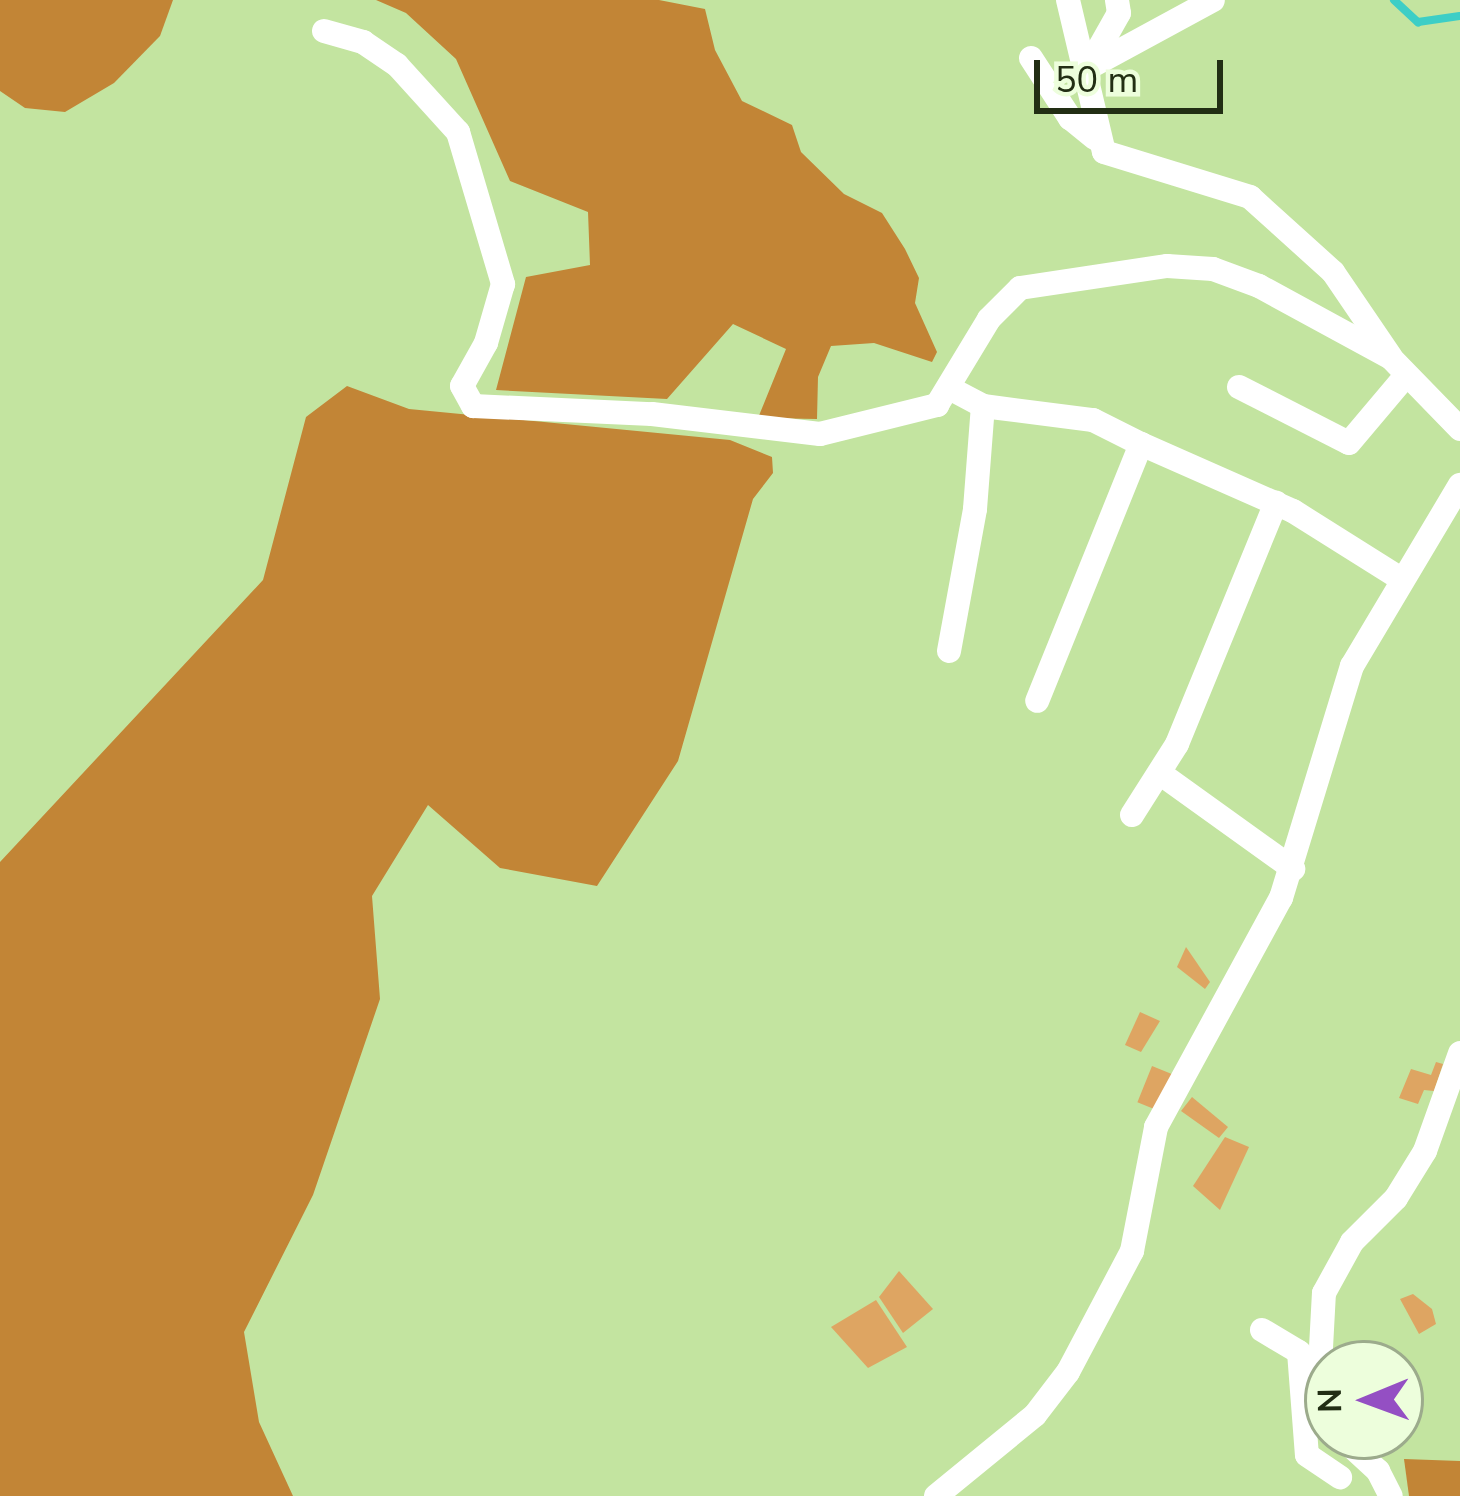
<!DOCTYPE html>
<html>
<head>
<meta charset="utf-8">
<style>
  body { margin:0 }
  #map { position:relative; width:1460px; height:1496px; overflow:hidden; background:#c3e4a0; font-family:"Nunito Sans",sans-serif }
  div>[style] { position:absolute }
  .green>* { inset:0; background:#dea562; transform-origin:0 0 }
  .forest>* { inset:0; background:#c28536 }
  .stream>* { height:8px; margin:-4px; padding:0 4px; transform-origin:4px; border-radius:4px; background:#3dcec6 }
  .minor>* { height:24px; margin:-12px; padding:0 12px; transform-origin:12px; border-radius:12px; background:#fff }
  span { translate:-50% -50%; white-space:nowrap; text-align:center; line-height:1.15; -webkit-text-stroke:12px #edfedc; paint-order:stroke }
  .north { position:absolute; left:1304px; top:1340px; width:120px; height:120px; box-sizing:border-box; background:#edfedc; border:3px solid #9cab8c; border-radius:50%; rotate:269deg; font-size:33px; font-weight:700; line-height:48px; text-align:center; color:#222e14 }
  .north::after { content:''; display:block; margin:auto; width:42px; height:54px; background:#944fc3; clip-path:polygon(50% 0,100% 100%,50% 72%,0 100%) }
  .scale { position:absolute; left:1034px; top:60px; width:189px; height:54px; box-sizing:border-box; border:6px solid #222e14; border-top:0; padding-left:15px; font-size:36px; line-height:42px; white-space:nowrap; color:#222e14; -webkit-text-stroke:9px #edfedc; paint-order:stroke }
</style>
</head>
<body>
<div id="map">
  <div class="green">
    <i style="clip-path:polygon(1186px 947px,1210px 982px,1205px 989px,1177px 967px)"></i>
    <i style="clip-path:polygon(1140px 1012px,1160px 1021px,1141px 1052px,1125px 1045px)"></i>
    <i style="clip-path:polygon(1436px 1062px,1443px 1064px,1434px 1091px,1424px 1090px,1418px 1104px,1399px 1098px,1411px 1069px,1431px 1075px)"></i>
    <i style="left:1152px;top:1066px;width:22px;height:39px;rotate:22deg"></i>
    <i style="clip-path:polygon(1192px 1097px,1228px 1127px,1219px 1138px,1181px 1111px)"></i>
    <i style="clip-path:polygon(1225px 1137px,1249px 1147px,1220px 1210px,1193px 1186px)"></i>
    <i style="clip-path:polygon(899px 1271px,933px 1309px,903px 1333px,879px 1297px)"></i>
    <i style="clip-path:polygon(1413px 1294px,1432px 1309px,1436px 1324px,1419px 1334px,1400px 1299px)"></i>
    <i style="clip-path:polygon(876px 1300px,907px 1347px,868px 1368px,831px 1327px)"></i>
  </div>
  <div class="forest">
    <i style="clip-path:polygon(0 0,173px 0,160px 36px,114px 83px,65px 112px,25px 108px,0 91px)"></i>
    <i style="clip-path:polygon(376px 0,659px 0,705px 9px,715px 50px,742px 101px,792px 125px,801px 152px,844px 194px,882px 213px,905px 249px,919px 278px,915px 303px,937px 352px,932px 362px,874px 343px,831px 346px,818px 377px,817px 419px,758px 418px,786px 349px,733px 324px,667px 399px,496px 390px,526px 277px,590px 265px,588px 212px,510px 181px,456px 59px,406px 13px)"></i>
    <i style="clip-path:polygon(347px 386px,409px 409px,730px 440px,772px 457px,773px 473px,753px 499px,678px 761px,597px 886px,500px 868px,428px 805px,372px 896px,380px 999px,313px 1195px,244px 1332px,259px 1422px,293px 1496px,0 1496px,0 862px,263px 580px,306px 417px)"></i>
    <i style="clip-path:polygon(1404px 1459px,1460px 1461px,1460px 1496px,1409px 1496px)"></i>
  </div>
  <div class="stream">
    <i style="left:1394px;top:0;width:33px;rotate:43deg"></i>
    <i style="left:1418px;top:22px;width:42px;rotate:-8.1deg"></i>
  </div>
  <div class="minor">
    <i style="left:1068px;top:0;width:156px;rotate:76.7deg"></i>
    <i style="left:1104px;top:152px;width:153px;rotate:17.1deg"></i>
    <i style="left:1250px;top:197px;width:112px;rotate:42.1deg"></i>
    <i style="left:1333px;top:272px;width:102px;rotate:55.8deg"></i>
    <i style="left:324px;top:31px;width:41px;rotate:15.8deg"></i>
    <i style="left:363px;top:42px;width:41px;rotate:34.1deg"></i>
    <i style="left:397px;top:65px;width:91px;rotate:47.7deg"></i>
    <i style="left:458px;top:132px;width:159px;rotate:73.5deg"></i>
    <i style="left:503px;top:284px;width:61px;rotate:106.1deg"></i>
    <i style="left:486px;top:343px;width:49px;rotate:119.2deg"></i>
    <i style="left:462px;top:386px;width:23px;rotate:61deg"></i>
    <i style="left:473px;top:406px;width:179px;rotate:2.6deg"></i>
    <i style="left:652px;top:414px;width:169px;rotate:6.8deg"></i>
    <i style="left:820px;top:434px;width:121px;rotate:-13.9deg"></i>
    <i style="left:937px;top:405px;width:100px;rotate:-58.8deg"></i>
    <i style="left:989px;top:319px;width:44px;rotate:-45deg"></i>
    <i style="left:1020px;top:288px;width:149px;rotate:-8.5deg"></i>
    <i style="left:1167px;top:266px;width:46px;rotate:3.7deg"></i>
    <i style="left:1213px;top:269px;width:49px;rotate:20.3deg"></i>
    <i style="left:1259px;top:286px;width:150px;rotate:28.6deg"></i>
    <i style="left:1391px;top:358px;width:99px;rotate:45.8deg"></i>
    <i style="left:1031px;top:58px;width:72px;rotate:57deg"></i>
    <i style="left:1070px;top:118px;width:32px;rotate:39deg"></i>
    <i style="left:1088px;top:68px;width:142px;rotate:-28.5deg"></i>
    <i style="left:1088px;top:68px;width:63px;rotate:-60.6deg"></i>
    <i style="left:1119px;top:13px;width:13px;rotate:-99deg"></i>
    <i style="left:1239px;top:387px;width:123px;rotate:27deg"></i>
    <i style="left:1349px;top:443px;width:85px;rotate:-49.8deg"></i>
    <i style="left:953px;top:390px;width:34px;rotate:28deg"></i>
    <i style="left:983px;top:406px;width:111px;rotate:7.3deg"></i>
    <i style="left:1093px;top:420px;width:54px;rotate:26.6deg"></i>
    <i style="left:1141px;top:444px;width:277px;rotate:112deg"></i>
    <i style="left:1141px;top:444px;width:166px;rotate:23.8deg"></i>
    <i style="left:1293px;top:511px;width:128px;rotate:32.2deg"></i>
    <i style="left:949px;top:651px;width:144px;rotate:-79.6deg"></i>
    <i style="left:975px;top:509px;width:103px;rotate:-85.6deg"></i>
    <i style="left:1161px;top:774px;width:163px;rotate:35.7deg"></i>
    <i style="left:1132px;top:815px;width:84px;rotate:-57.6deg"></i>
    <i style="left:1177px;top:744px;width:261px;rotate:-67.7deg"></i>
    <i style="left:1262px;top:1330px;width:43px;rotate:30.7deg"></i>
    <i style="left:1299px;top:1352px;width:103px;rotate:85.6deg"></i>
    <i style="left:1307px;top:1455px;width:40px;rotate:34deg"></i>
    <i style="left:1328px;top:1407px;width:42px;rotate:-101deg"></i>
    <i style="left:1320px;top:1366px;width:73px;rotate:-86.9deg"></i>
    <i style="left:1324px;top:1293px;width:58px;rotate:-61.2deg"></i>
    <i style="left:1352px;top:1242px;width:62px;rotate:-45deg"></i>
    <i style="left:1396px;top:1198px;width:55px;rotate:-58.3deg"></i>
    <i style="left:1425px;top:1151px;width:104px;rotate:-70.3deg"></i>
    <i style="left:1340px;top:1436px;width:52px;rotate:42.6deg"></i>
    <i style="left:1378px;top:1471px;width:28px;rotate:63deg"></i>
    <i style="left:936px;top:1496px;width:128px;rotate:-39.3deg"></i>
    <i style="left:1035px;top:1415px;width:54px;rotate:-52.5deg"></i>
    <i style="left:1068px;top:1372px;width:137px;rotate:-62.1deg"></i>
    <i style="left:1132px;top:1251px;width:126px;rotate:-79deg"></i>
    <i style="left:1156px;top:1127px;width:261px;rotate:-61.4deg"></i>
    <i style="left:1281px;top:898px;width:243px;rotate:-73deg"></i>
    <i style="left:1352px;top:666px;width:211px;rotate:-59.2deg"></i>
  </div>
  <div class="north">N</div>
  <div class="scale">50 m</div>
</div>
</body>
</html>
